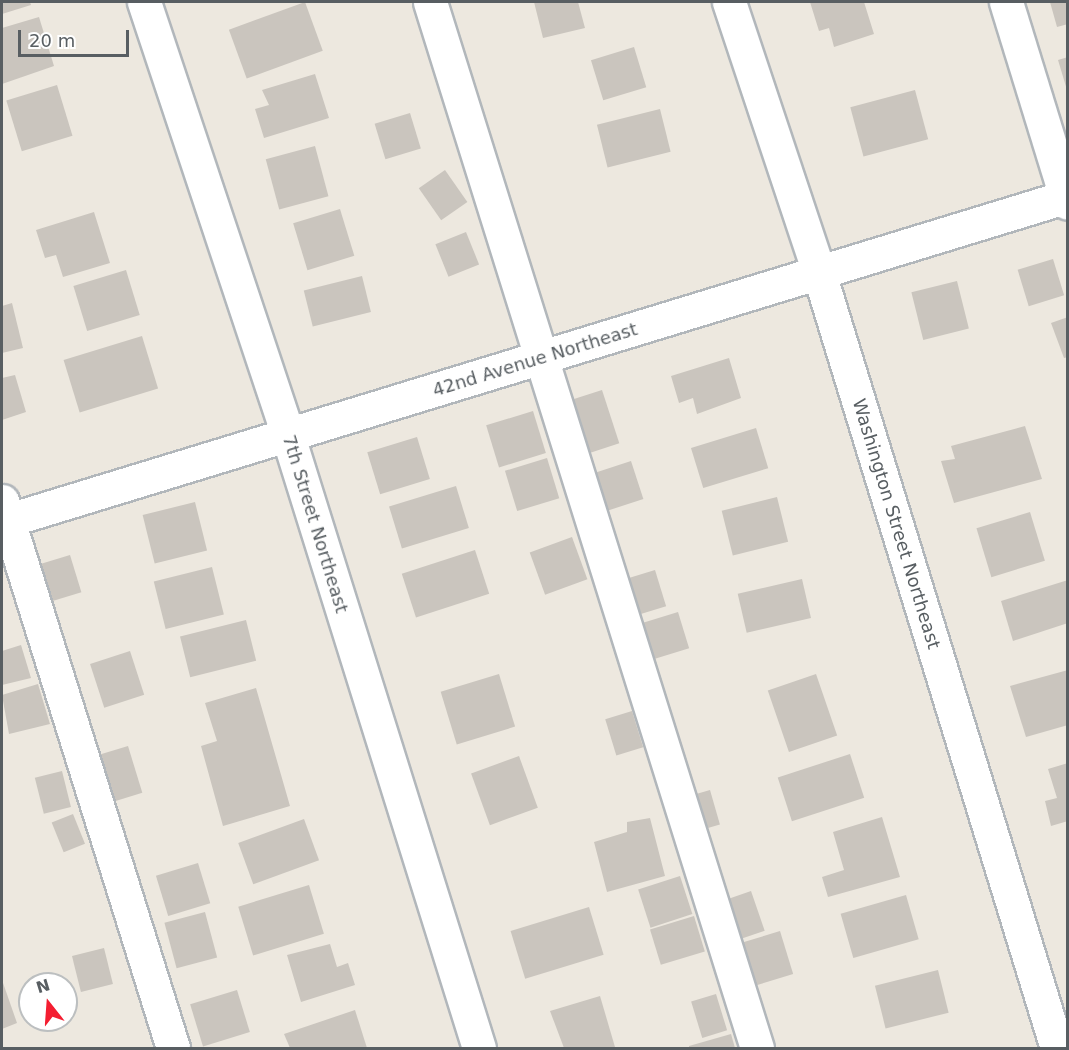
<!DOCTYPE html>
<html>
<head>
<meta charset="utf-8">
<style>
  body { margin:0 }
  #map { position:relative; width:1069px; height:1050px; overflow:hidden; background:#ede8df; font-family:"DejaVu Sans",sans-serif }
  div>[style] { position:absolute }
  .building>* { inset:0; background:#cac5be; transform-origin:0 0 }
  .roads { filter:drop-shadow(2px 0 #b2b7bb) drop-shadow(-2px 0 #b2b7bb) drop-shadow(0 2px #b2b7bb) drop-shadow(0 -2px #b2b7bb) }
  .minor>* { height:33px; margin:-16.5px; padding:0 16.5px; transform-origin:16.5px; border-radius:16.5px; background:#fff }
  span { translate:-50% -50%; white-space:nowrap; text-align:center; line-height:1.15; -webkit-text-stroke:6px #fff; paint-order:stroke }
  .street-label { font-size:18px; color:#585e62 }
  .frame { position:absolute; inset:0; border:3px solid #585e62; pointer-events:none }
  .north { position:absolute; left:18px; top:972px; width:60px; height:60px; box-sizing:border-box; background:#fff; border:2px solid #bcbfc0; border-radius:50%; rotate:343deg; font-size:16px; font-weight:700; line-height:24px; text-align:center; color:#585e62 }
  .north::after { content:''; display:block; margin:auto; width:21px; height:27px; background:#f41e31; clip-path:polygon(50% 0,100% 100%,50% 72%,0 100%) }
  .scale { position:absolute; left:18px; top:30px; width:111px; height:27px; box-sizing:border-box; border:3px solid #585e62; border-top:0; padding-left:8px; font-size:18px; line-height:21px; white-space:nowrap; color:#585e62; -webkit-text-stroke:4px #fff; paint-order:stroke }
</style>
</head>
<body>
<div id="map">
  <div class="building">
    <i style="clip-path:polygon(2px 2px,30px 2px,31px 5px,2px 14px)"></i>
    <i style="left:305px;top:2px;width:52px;height:81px;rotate:70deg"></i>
    <i style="clip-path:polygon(534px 2px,578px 2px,585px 28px,543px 38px)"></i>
    <i style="clip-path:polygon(810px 2px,864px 2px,874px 34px,834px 47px,829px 28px,819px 31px)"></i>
    <i style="clip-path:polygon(1050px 2px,1068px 2px,1068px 24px,1057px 27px)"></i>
    <i style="clip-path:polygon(39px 17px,54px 66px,2px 84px,2px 28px)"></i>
    <i style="left:634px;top:47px;width:42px;height:45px;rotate:73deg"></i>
    <i style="clip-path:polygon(1068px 57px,1068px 90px,1067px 90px,1058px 60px)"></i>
    <i style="clip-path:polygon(315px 74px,329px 118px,264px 138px,255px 109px,269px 105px,262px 90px)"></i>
    <i style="left:57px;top:85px;width:53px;height:53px;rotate:73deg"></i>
    <i style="left:915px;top:90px;width:51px;height:67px;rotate:75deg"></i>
    <i style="left:660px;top:109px;width:44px;height:65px;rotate:76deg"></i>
    <i style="left:410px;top:113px;width:37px;height:37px;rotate:73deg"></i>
    <i style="left:315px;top:146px;width:52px;height:51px;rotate:75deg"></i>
    <i style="left:445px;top:170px;width:39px;height:32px;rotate:55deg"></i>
    <i style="left:340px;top:209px;width:49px;height:49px;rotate:73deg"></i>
    <i style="clip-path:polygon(94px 212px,110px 263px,63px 277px,56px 255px,45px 258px,36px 230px)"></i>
    <i style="left:466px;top:232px;width:35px;height:33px;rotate:68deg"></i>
    <i style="left:1053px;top:259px;width:38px;height:37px;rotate:73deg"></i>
    <i style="left:126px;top:270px;width:47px;height:55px;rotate:73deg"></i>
    <i style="left:362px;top:276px;width:37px;height:60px;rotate:76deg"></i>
    <i style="left:957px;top:281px;width:49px;height:47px;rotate:76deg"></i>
    <i style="clip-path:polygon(12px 303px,23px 348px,2px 353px,2px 306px)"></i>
    <i style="clip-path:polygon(1068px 317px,1068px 357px,1064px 358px,1051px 323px)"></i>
    <i style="left:142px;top:336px;width:55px;height:82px;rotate:73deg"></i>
    <i style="clip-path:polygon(729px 358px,741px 398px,697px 414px,693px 398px,679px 403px,671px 376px)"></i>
    <i style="clip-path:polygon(15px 375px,26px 412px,2px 420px,2px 378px)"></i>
    <i style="left:602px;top:390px;width:56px;height:36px;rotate:72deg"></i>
    <i style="left:533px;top:411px;width:44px;height:49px;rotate:73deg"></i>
    <i style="clip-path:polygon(1025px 426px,1042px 479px,954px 503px,941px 461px,955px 459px,951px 446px)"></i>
    <i style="left:756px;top:428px;width:42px;height:68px;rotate:73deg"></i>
    <i style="left:417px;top:437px;width:44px;height:52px;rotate:73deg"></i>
    <i style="left:547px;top:458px;width:42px;height:44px;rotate:73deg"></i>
    <i style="left:631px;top:461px;width:40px;height:49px;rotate:72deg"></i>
    <i style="left:456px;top:486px;width:44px;height:70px;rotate:73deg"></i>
    <i style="left:777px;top:497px;width:46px;height:57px;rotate:76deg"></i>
    <i style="left:195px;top:502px;width:50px;height:54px;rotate:76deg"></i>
    <i style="left:1030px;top:512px;width:51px;height:56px;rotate:73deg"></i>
    <i style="left:572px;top:537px;width:45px;height:45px;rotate:70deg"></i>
    <i style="left:475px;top:550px;width:46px;height:77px;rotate:72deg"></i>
    <i style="left:70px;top:555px;width:39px;height:43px;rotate:73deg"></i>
    <i style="left:212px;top:567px;width:49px;height:60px;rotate:76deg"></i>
    <i style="left:655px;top:570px;width:38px;height:35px;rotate:73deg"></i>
    <i style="left:802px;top:579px;width:40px;height:66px;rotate:77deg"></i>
    <i style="clip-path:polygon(1068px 580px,1068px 623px,1013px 641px,1001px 601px)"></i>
    <i style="left:678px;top:612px;width:38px;height:45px;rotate:73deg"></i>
    <i style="left:246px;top:620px;width:42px;height:68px;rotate:76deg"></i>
    <i style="clip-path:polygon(21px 645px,31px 678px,2px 685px,2px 651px)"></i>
    <i style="left:130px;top:651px;width:46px;height:42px;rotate:72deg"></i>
    <i style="clip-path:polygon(1068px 670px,1068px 725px,1026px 737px,1010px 686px)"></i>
    <i style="left:499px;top:674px;width:55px;height:61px;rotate:73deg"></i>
    <i style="left:816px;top:674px;width:65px;height:51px;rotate:71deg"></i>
    <i style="clip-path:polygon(38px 684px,50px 724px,9px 734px,2px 695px)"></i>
    <i style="clip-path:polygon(256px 688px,290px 806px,223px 826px,201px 746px,217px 741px,205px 703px)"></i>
    <i style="left:632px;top:711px;width:38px;height:28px;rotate:73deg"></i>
    <i style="left:128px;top:746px;width:49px;height:44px;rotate:73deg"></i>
    <i style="left:850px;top:754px;width:46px;height:76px;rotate:72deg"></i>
    <i style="left:519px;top:756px;width:55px;height:51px;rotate:70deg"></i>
    <i style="clip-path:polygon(1068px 763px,1068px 821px,1051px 826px,1045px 801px,1057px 798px,1048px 769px)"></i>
    <i style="left:62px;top:771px;width:37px;height:28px;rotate:76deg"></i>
    <i style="left:710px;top:790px;width:36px;height:26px;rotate:74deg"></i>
    <i style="left:73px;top:814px;width:32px;height:23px;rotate:68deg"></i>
    <i style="clip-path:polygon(882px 817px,900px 877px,828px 897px,822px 877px,844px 870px,833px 832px)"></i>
    <i style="clip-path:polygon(650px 818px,665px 876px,607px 892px,594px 842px,627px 832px,627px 822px)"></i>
    <i style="left:304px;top:819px;width:44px;height:70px;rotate:70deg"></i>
    <i style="left:198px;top:863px;width:42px;height:44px;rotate:73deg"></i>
    <i style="left:680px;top:876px;width:40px;height:44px;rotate:72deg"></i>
    <i style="left:309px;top:885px;width:51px;height:74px;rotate:73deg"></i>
    <i style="left:751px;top:891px;width:42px;height:35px;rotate:71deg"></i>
    <i style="left:906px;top:895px;width:46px;height:68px;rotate:74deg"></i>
    <i style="left:589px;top:907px;width:50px;height:82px;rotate:73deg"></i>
    <i style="left:205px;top:912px;width:47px;height:42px;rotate:75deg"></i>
    <i style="left:694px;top:916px;width:37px;height:46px;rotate:73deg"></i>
    <i style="left:780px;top:931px;width:45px;height:49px;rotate:73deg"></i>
    <i style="clip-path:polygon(330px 944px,337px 967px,348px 963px,355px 985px,301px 1002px,287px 955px)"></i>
    <i style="left:104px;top:948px;width:37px;height:33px;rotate:76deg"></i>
    <i style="left:938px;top:970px;width:44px;height:65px;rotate:76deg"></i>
    <i style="clip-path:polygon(2px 980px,17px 1023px,2px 1029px)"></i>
    <i style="left:237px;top:990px;width:44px;height:49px;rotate:73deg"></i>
    <i style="left:716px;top:994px;width:38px;height:26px;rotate:73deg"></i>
    <i style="clip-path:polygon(600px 996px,615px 1047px,564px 1048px,550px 1011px)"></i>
    <i style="clip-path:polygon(355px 1010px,367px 1048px,290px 1048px,284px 1034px)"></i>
    <i style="clip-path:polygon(731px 1034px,735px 1048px,689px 1048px,689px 1046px)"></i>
  </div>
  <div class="roads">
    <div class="minor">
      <i style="left:144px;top:2px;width:457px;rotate:71.6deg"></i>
      <i style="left:288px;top:436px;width:641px;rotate:72.67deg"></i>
      <i style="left:430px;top:2px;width:1096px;rotate:72.64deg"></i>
      <i style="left:729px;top:2px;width:286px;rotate:71.6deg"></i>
      <i style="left:819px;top:273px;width:811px;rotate:72.93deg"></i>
      <i style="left:1006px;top:2px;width:210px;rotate:72.9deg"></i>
      <i style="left:2px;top:501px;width:573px;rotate:72.64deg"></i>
      <i style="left:2px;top:522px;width:1115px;rotate:-17deg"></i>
    </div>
  </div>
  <div class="street-label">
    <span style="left:535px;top:360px;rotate:-17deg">42nd Avenue Northeast</span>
    <span style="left:315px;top:524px;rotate:73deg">7th Street Northeast</span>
    <span style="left:896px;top:524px;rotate:73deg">Washington Street Northeast</span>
  </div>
  <div class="frame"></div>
  <div class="north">N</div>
  <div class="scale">20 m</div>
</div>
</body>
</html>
